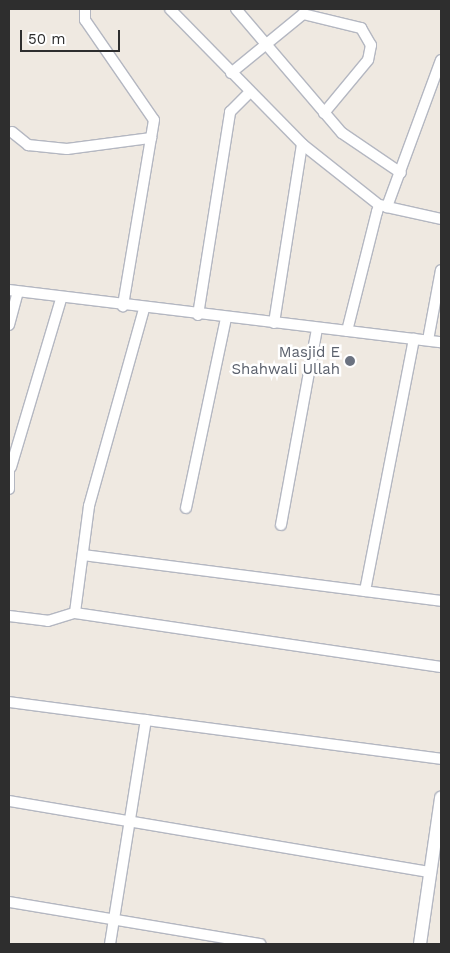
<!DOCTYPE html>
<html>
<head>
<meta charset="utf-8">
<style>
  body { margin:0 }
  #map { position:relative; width:450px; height:953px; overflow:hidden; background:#efe9e1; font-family:"Work Sans",sans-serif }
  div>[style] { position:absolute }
  .roads { filter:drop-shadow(1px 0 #b4b7c1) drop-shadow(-1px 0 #b4b7c1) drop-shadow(0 1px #b4b7c1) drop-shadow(0 -1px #b4b7c1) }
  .minor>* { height:10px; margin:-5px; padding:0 5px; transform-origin:5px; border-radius:5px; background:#fff }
  .tertiary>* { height:12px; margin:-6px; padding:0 6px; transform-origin:6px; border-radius:6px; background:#fff }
  .dots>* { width:14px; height:14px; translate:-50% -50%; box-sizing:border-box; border:2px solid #fff; border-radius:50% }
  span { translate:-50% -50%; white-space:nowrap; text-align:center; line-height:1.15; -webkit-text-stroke:5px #fff; paint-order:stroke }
  .worship-label { font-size:15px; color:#5b616d }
  .right { translate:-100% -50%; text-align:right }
  .frame { position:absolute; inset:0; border:10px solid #2e2e2e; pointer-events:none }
  .scale { position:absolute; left:20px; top:30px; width:100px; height:22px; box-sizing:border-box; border:2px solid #2e2e2e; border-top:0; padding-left:6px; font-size:15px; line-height:18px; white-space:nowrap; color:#2e2e2e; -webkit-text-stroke:4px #fff; paint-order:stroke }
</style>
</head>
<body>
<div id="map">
  <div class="roads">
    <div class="minor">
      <i style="left:85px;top:9px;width:11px;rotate:90deg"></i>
      <i style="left:85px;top:20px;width:121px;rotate:55.4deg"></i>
      <i style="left:154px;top:120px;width:189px;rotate:99.5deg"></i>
      <i style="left:170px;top:9px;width:189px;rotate:45.6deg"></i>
      <i style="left:302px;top:144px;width:98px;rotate:38.4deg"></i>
      <i style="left:236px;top:9px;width:163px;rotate:49.5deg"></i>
      <i style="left:342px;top:133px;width:71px;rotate:34.1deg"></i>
      <i style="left:441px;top:60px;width:157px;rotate:110.2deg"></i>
      <i style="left:387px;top:207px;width:55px;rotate:12.5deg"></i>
      <i style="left:231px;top:73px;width:93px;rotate:-39.3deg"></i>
      <i style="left:303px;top:14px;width:60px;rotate:13.6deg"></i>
      <i style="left:361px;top:28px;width:20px;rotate:60deg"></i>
      <i style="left:371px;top:45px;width:15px;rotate:101deg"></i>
      <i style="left:368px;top:60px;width:69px;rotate:129.7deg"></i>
      <i style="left:12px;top:132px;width:21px;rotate:39deg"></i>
      <i style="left:28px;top:145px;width:39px;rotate:6deg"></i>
      <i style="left:67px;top:149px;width:85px;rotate:-7.5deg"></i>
      <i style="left:9px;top:290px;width:435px;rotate:6.9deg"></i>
      <i style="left:144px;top:309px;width:205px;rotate:105.6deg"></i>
      <i style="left:89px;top:506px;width:108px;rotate:97.5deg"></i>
      <i style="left:75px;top:613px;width:370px;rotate:8.4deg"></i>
      <i style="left:198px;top:315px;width:206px;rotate:-81deg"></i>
      <i style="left:230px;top:112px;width:27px;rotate:-45deg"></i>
      <i style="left:274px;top:323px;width:181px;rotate:-81.1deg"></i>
      <i style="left:9px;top:325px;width:34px;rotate:-75deg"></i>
      <i style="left:347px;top:331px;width:123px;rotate:-75.9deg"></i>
      <i style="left:377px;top:212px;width:7px;rotate:-74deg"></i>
      <i style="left:379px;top:205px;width:6px;rotate:9deg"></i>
      <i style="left:428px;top:340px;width:71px;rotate:-79.5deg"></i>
      <i style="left:11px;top:467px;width:175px;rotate:-73.4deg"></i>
      <i style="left:9px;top:489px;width:26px;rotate:-90deg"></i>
      <i style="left:186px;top:508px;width:194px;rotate:-78.1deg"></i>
      <i style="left:281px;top:525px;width:200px;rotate:-79.6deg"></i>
      <i style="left:83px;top:555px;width:361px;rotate:7.3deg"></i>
      <i style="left:365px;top:591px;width:257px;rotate:-79deg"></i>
      <i style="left:9px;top:616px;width:39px;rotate:7deg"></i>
      <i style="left:48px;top:621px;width:28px;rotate:-17deg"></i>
      <i style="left:9px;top:702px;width:436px;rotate:7.5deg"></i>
      <i style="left:9px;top:801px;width:427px;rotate:9.6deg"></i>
      <i style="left:9px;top:902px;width:255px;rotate:9.5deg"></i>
      <i style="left:110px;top:944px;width:227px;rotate:-80.9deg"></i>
    </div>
    <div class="tertiary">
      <i style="left:420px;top:944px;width:148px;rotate:-81.8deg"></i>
    </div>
  </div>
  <div class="dots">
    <i style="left:350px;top:361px;background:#6b7280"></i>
  </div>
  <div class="worship-label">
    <span class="right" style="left:340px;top:361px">Masjid E<br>Shahwali Ullah</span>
  </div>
  <div class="frame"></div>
  <div class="scale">50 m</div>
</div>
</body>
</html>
